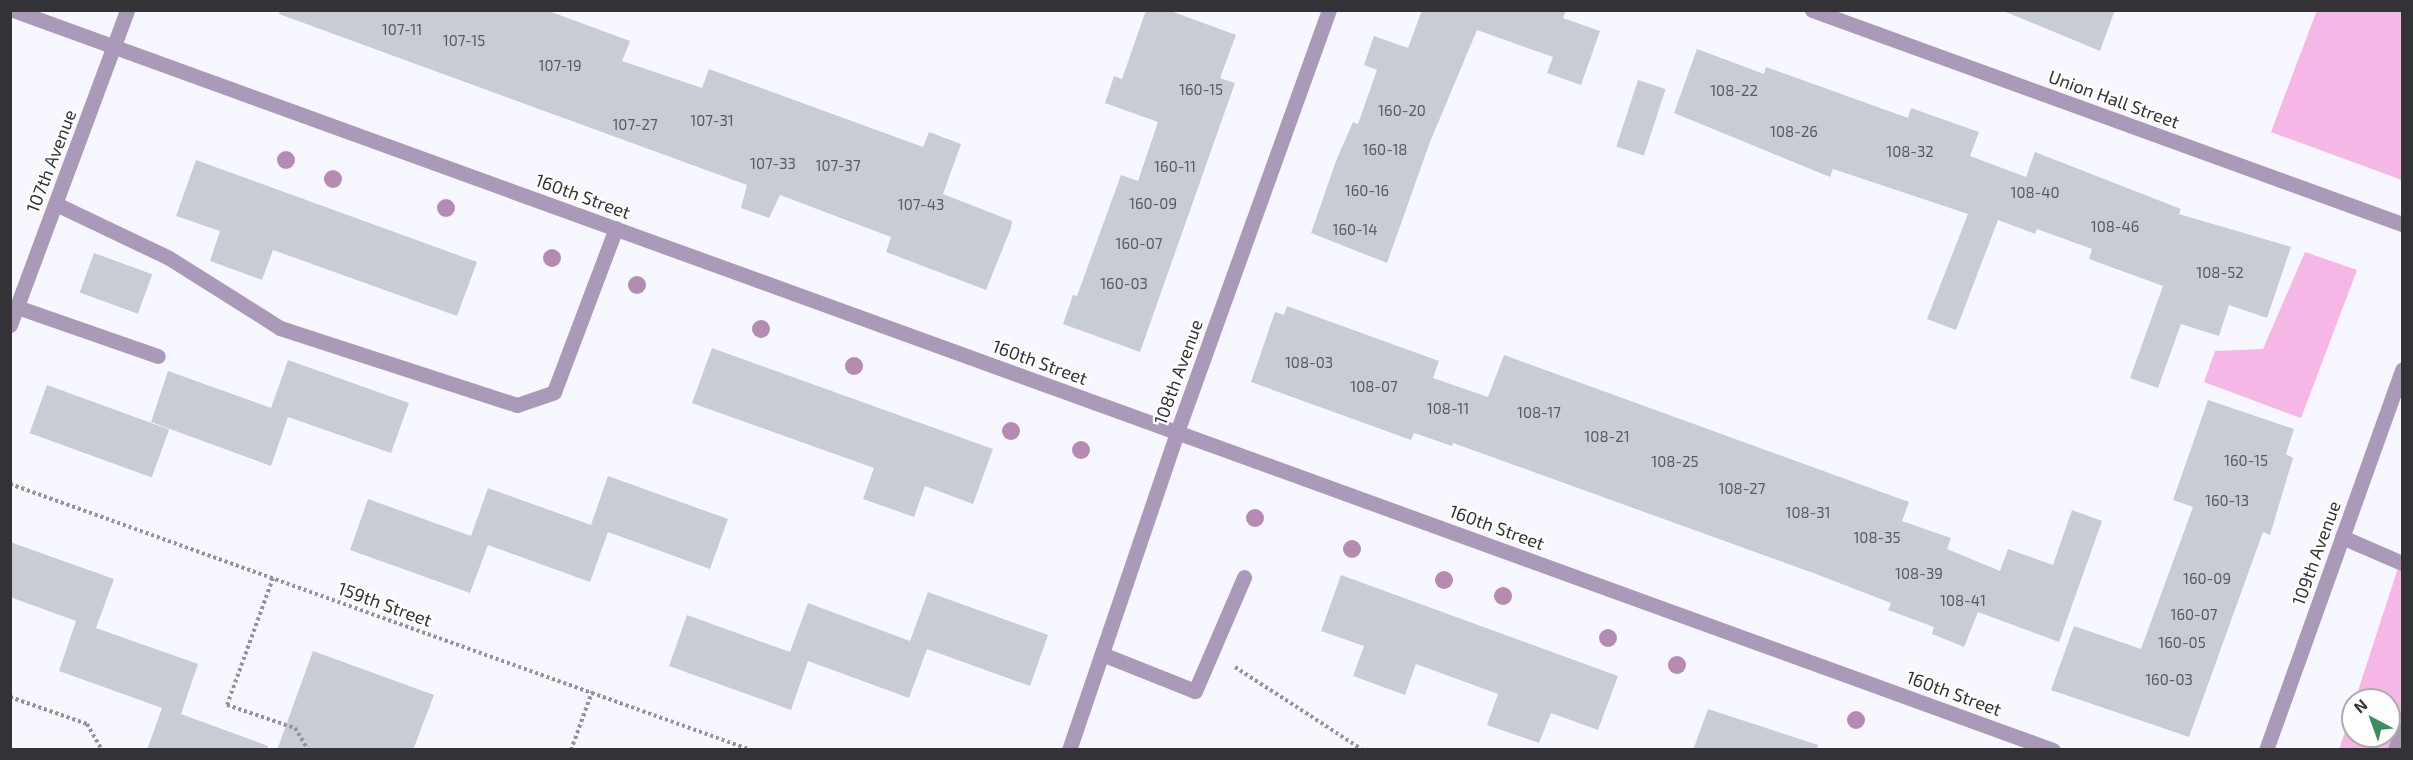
<!DOCTYPE html>
<html>
<head>
<meta charset="utf-8">
<style>
  body { margin:0 }
  #map { position:relative; width:2413px; height:760px; overflow:hidden; background:#f7f7ff; font-family:"Exo 2",sans-serif }
  div>[style] { position:absolute }
  .green>* { inset:0; background:#f6b7e7 }
  .building>* { inset:0; background:#c8cdd5; transform-origin:0 0 }
  .path>* { height:4px; margin-top:-2px; transform-origin:0; background:repeating-linear-gradient(90deg,#939399 0 3px,transparent 0 6px) }
  .lane>* { height:15px; margin:-7.5px; padding:0 7.5px; transform-origin:7.5px; border-radius:7.5px; background:#aa99b8 }
  .street>* { height:15px; margin:-7.5px; padding:0 7.5px; transform-origin:7.5px; border-radius:7.5px; background:#aa99b8 }
  .trees>* { width:18px; height:18px; margin:-9px; border-radius:50%; background:#b68bb1 }
  span { translate:-50% -50%; white-space:nowrap; text-align:center; line-height:1.15; -webkit-text-stroke:4.5px #fff; paint-order:stroke }
  .number-label { font-size:15px; color:#585a5e }
  .number-label span { -webkit-text-stroke-width:0 }
  .street-label { font-size:18px; color:#333337 }
  .frame { position:absolute; inset:0; border:12px solid #333337; pointer-events:none }
  .north { position:absolute; left:2341px; top:688px; width:60px; height:60px; box-sizing:border-box; background:#fff; border:2px solid #adadaf; border-radius:50%; rotate:319deg; font-size:16px; font-weight:700; line-height:24px; text-align:center; color:#333337 }
  .north::after { content:''; display:block; margin:auto; width:21px; height:27px; background:#3a8f62; clip-path:polygon(50% 0,100% 100%,50% 72%,0 100%) }
</style>
</head>
<body>
<div id="map">
  <div class="green">
    <i style="clip-path:polygon(2317px 10px,2402px 11px,2402px 180px,2271px 132px)"></i>
    <i style="clip-path:polygon(2305px 252px,2357px 270px,2301px 418px,2204px 382px,2215px 351px,2263px 349px)"></i>
    <i style="clip-path:polygon(2402px 556px,2402px 749px,2339px 750px,2353px 707px,2353px 736px,2389px 736px,2389px 700px,2355px 700px)"></i>
  </div>
  <div class="building">
    <i style="clip-path:polygon(280px 10px,546px 10px,630px 41px,622px 61px,702px 88px,709px 69px,923px 147px,929px 132px,961px 144px,943px 194px,1012px 221px,1011px 228px,986px 290px,886px 252px,891px 237px,780px 195px,769px 218px,741px 208px,747px 185px,279px 14px)"></i>
    <i style="clip-path:polygon(1146px 10px,1168px 10px,1236px 35px,1220px 78px,1235px 83px,1140px 352px,1063px 324px,1073px 295px,1077px 296px,1121px 175px,1138px 181px,1158px 122px,1105px 103px,1114px 76px,1122px 79px)"></i>
    <i style="clip-path:polygon(1422px 10px,1566px 10px,1563px 18px,1600px 31px,1581px 85px,1547px 73px,1553px 57px,1477px 30px,1430px 142px,1387px 263px,1311px 233px,1336px 161px,1353px 122px,1358px 124px,1377px 70px,1364px 65px,1374px 36px,1408px 48px)"></i>
    <i style="clip-path:polygon(2001px 10px,2115px 10px,2100px 51px)"></i>
    <i style="clip-path:polygon(1697px 49px,1764px 74px,1766px 67px,1908px 118px,1911px 108px,1979px 132px,1970px 156px,2026px 177px,2035px 152px,2181px 209px,2179px 214px,2291px 247px,2267px 318px,2229px 305px,2219px 336px,2181px 324px,2158px 388px,2130px 378px,2163px 286px,2089px 259px,2092px 249px,2037px 229px,2035px 234px,1998px 220px,1956px 330px,1927px 319px,1968px 214px,1833px 169px,1830px 177px,1674px 113px)"></i>
    <i style="left:1638px;top:80px;width:29px;height:70px;rotate:18deg"></i>
    <i style="clip-path:polygon(196px 160px,477px 262px,457px 316px,273px 250px,262px 280px,210px 261px,220px 231px,176px 216px)"></i>
    <i style="left:94px;top:253px;width:62px;height:42px;rotate:20deg"></i>
    <i style="clip-path:polygon(1287px 306px,1439px 361px,1433px 378px,1488px 397px,1504px 355px,1909px 502px,1902px 521px,1951px 538px,1947px 549px,2000px 571px,2008px 549px,2053px 565px,2072px 510px,2102px 521px,2059px 642px,1978px 612px,1964px 647px,1932px 634px,1934px 627px,1888px 610px,1891px 603px,1816px 574px,1453px 443px,1452px 446px,1414px 433px,1411px 440px,1251px 382px,1275px 312px,1284px 315px)"></i>
    <i style="clip-path:polygon(712px 348px,993px 449px,973px 504px,925px 486px,914px 517px,863px 499px,874px 468px,692px 403px)"></i>
    <i style="clip-path:polygon(288px 360px,409px 403px,391px 453px,288px 417px,271px 466px,151px 422px,168px 371px,271px 408px)"></i>
    <i style="left:47px;top:385px;width:130px;height:51px;rotate:20deg"></i>
    <i style="clip-path:polygon(2208px 400px,2294px 429px,2286px 454px,2293px 458px,2270px 535px,2263px 532px,2189px 737px,2051px 690px,2074px 626px,2141px 649px,2193px 507px,2173px 500px)"></i>
    <i style="clip-path:polygon(608px 476px,728px 519px,710px 569px,608px 532px,590px 582px,488px 545px,470px 593px,350px 550px,368px 499px,471px 536px,488px 488px,591px 525px)"></i>
    <i style="clip-path:polygon(10px 542px,114px 579px,96px 628px,198px 664px,181px 714px,268px 746px,267px 750px,147px 750px,162px 708px,59px 671px,76px 621px,10px 597px)"></i>
    <i style="clip-path:polygon(1341px 575px,1618px 676px,1598px 730px,1551px 713px,1539px 743px,1487px 725px,1498px 694px,1416px 664px,1405px 695px,1353px 676px,1364px 646px,1321px 631px)"></i>
    <i style="clip-path:polygon(928px 592px,1048px 635px,1030px 686px,927px 649px,909px 698px,808px 661px,791px 710px,669px 666px,687px 615px,790px 652px,808px 603px,910px 641px)"></i>
    <i style="clip-path:polygon(313px 651px,434px 695px,413px 750px,277px 750px)"></i>
    <i style="clip-path:polygon(1708px 709px,1818px 745px,1817px 750px,1693px 750px)"></i>
  </div>
  <div class="path">
    <i style="left:10px;top:484px;width:787px;rotate:19.75deg"></i>
    <i style="left:273px;top:578px;width:135px;rotate:109.9deg"></i>
    <i style="left:227px;top:705px;width:72px;rotate:18.7deg"></i>
    <i style="left:295px;top:728px;width:26px;rotate:59deg"></i>
    <i style="left:1235px;top:667px;width:153px;rotate:33deg"></i>
    <i style="left:10px;top:697px;width:82px;rotate:19.3deg"></i>
    <i style="left:87px;top:724px;width:30px;rotate:60deg"></i>
    <i style="left:571px;top:750px;width:62px;rotate:-70.1deg"></i>
  </div>
  <div class="lane">
    <i style="left:56px;top:204px;width:125px;rotate:25.5deg"></i>
    <i style="left:169px;top:258px;width:131px;rotate:32.2deg"></i>
    <i style="left:280px;top:328px;width:249px;rotate:18deg"></i>
    <i style="left:517px;top:405px;width:39px;rotate:-19deg"></i>
    <i style="left:554px;top:392px;width:175px;rotate:-69.3deg"></i>
    <i style="left:17px;top:307px;width:149px;rotate:19.2deg"></i>
    <i style="left:2342px;top:537px;width:65px;rotate:23.4deg"></i>
    <i style="left:1102px;top:654px;width:100px;rotate:21.7deg"></i>
    <i style="left:1195px;top:691px;width:124px;rotate:-66.7deg"></i>
    <i style="left:2395px;top:750px;width:21px;rotate:-71deg"></i>
  </div>
  <div class="street">
    <i style="left:13px;top:10px;width:2170px;rotate:19.94deg"></i>
    <i style="left:1812px;top:10px;width:628px;rotate:19.94deg"></i>
    <i style="left:10px;top:325px;width:336px;rotate:-69.6deg"></i>
    <i style="left:1069px;top:750px;width:336px;rotate:-71.2deg"></i>
    <i style="left:1177px;top:432px;width:449px;rotate:-70.2deg"></i>
    <i style="left:2266px;top:750px;width:404px;rotate:-70.3deg"></i>
  </div>
  <div class="trees">
    <i style="left:286px;top:160px"></i>
    <i style="left:333px;top:179px"></i>
    <i style="left:446px;top:208px"></i>
    <i style="left:552px;top:258px"></i>
    <i style="left:637px;top:285px"></i>
    <i style="left:761px;top:329px"></i>
    <i style="left:854px;top:366px"></i>
    <i style="left:1011px;top:431px"></i>
    <i style="left:1081px;top:450px"></i>
    <i style="left:1255px;top:518px"></i>
    <i style="left:1352px;top:549px"></i>
    <i style="left:1444px;top:580px"></i>
    <i style="left:1503px;top:596px"></i>
    <i style="left:1608px;top:638px"></i>
    <i style="left:1677px;top:665px"></i>
    <i style="left:1856px;top:720px"></i>
  </div>
  <div class="number-label">
    <span style="left:402px;top:30px">107-11</span>
    <span style="left:464px;top:41px">107-15</span>
    <span style="left:560px;top:66px">107-19</span>
    <span style="left:1201px;top:90px">160-15</span>
    <span style="left:1734px;top:91px">108-22</span>
    <span style="left:1402px;top:111px">160-20</span>
    <span style="left:712px;top:121px">107-31</span>
    <span style="left:635px;top:125px">107-27</span>
    <span style="left:1794px;top:132px">108-26</span>
    <span style="left:1385px;top:150px">160-18</span>
    <span style="left:1910px;top:152px">108-32</span>
    <span style="left:773px;top:164px">107-33</span>
    <span style="left:838px;top:166px">107-37</span>
    <span style="left:1175px;top:167px">160-11</span>
    <span style="left:1367px;top:191px">160-16</span>
    <span style="left:2035px;top:193px">108-40</span>
    <span style="left:1153px;top:204px">160-09</span>
    <span style="left:921px;top:205px">107-43</span>
    <span style="left:2115px;top:227px">108-46</span>
    <span style="left:1355px;top:230px">160-14</span>
    <span style="left:1139px;top:244px">160-07</span>
    <span style="left:2220px;top:273px">108-52</span>
    <span style="left:1124px;top:284px">160-03</span>
    <span style="left:1309px;top:363px">108-03</span>
    <span style="left:1374px;top:387px">108-07</span>
    <span style="left:1448px;top:409px">108-11</span>
    <span style="left:1539px;top:413px">108-17</span>
    <span style="left:1607px;top:437px">108-21</span>
    <span style="left:2246px;top:461px">160-15</span>
    <span style="left:1675px;top:462px">108-25</span>
    <span style="left:1742px;top:489px">108-27</span>
    <span style="left:2227px;top:501px">160-13</span>
    <span style="left:1808px;top:513px">108-31</span>
    <span style="left:1877px;top:538px">108-35</span>
    <span style="left:1919px;top:574px">108-39</span>
    <span style="left:2207px;top:579px">160-09</span>
    <span style="left:1963px;top:601px">108-41</span>
    <span style="left:2194px;top:615px">160-07</span>
    <span style="left:2182px;top:643px">160-05</span>
    <span style="left:2169px;top:680px">160-03</span>
  </div>
  <div class="street-label">
    <span style="left:2114px;top:99px;rotate:20deg">Union Hall Street</span>
    <span style="left:51px;top:161px;rotate:-69deg">107th Avenue</span>
    <span style="left:583px;top:196px;rotate:20deg">160th Street</span>
    <span style="left:1040px;top:362px;rotate:20deg">160th Street</span>
    <span style="left:1178px;top:372px;rotate:-70deg">108th Avenue</span>
    <span style="left:1497px;top:527px;rotate:20deg">160th Street</span>
    <span style="left:2316px;top:553px;rotate:-70deg">109th Avenue</span>
    <span style="left:385px;top:604px;rotate:20deg">159th Street</span>
    <span style="left:1954px;top:693px;rotate:20deg">160th Street</span>
  </div>
  <div class="frame"></div>
  <div class="north">N</div>
</div>
</body>
</html>
